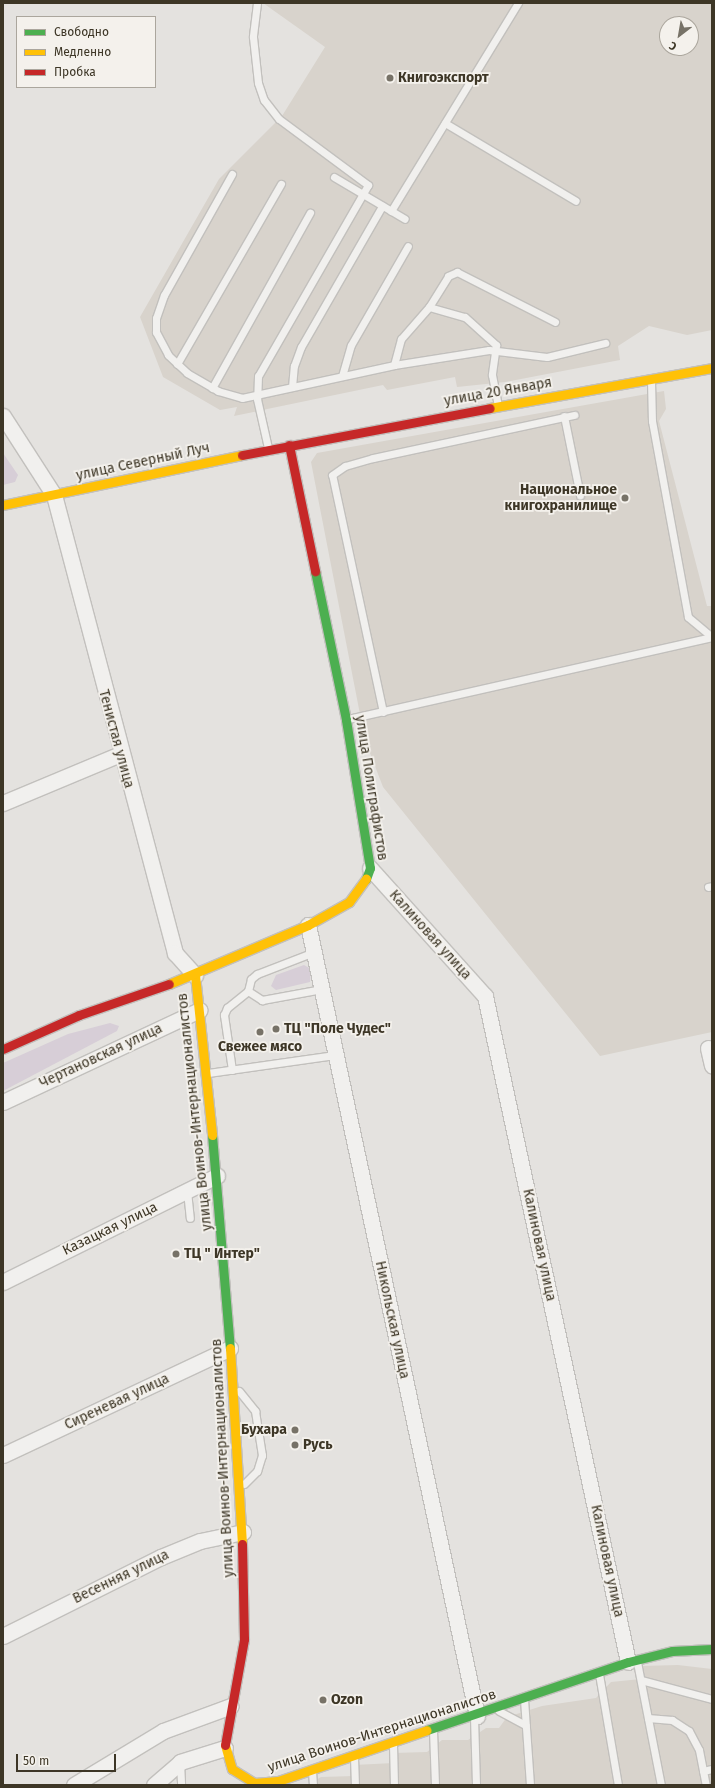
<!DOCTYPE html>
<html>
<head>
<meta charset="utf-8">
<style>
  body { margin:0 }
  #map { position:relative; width:715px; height:1788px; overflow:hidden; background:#e4e2df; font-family:"Fira Sans",sans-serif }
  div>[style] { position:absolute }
  .built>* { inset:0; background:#d8d3cc }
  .green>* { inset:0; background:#d7ced7 }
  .roads { filter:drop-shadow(1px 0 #c2c0bd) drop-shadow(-1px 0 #c2c0bd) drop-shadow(0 1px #c2c0bd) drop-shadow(0 -1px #c2c0bd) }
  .lane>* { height:7px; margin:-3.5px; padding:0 3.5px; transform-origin:3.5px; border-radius:3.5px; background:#f1f0ee }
  .street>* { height:15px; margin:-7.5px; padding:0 7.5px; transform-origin:7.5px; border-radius:7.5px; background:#f1f0ee }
  .fast>* { height:9px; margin:-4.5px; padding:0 4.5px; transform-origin:4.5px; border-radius:4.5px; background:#4caf50 }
  .slow>* { height:9px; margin:-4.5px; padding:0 4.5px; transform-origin:4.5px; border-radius:4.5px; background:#ffc107 }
  .jam>* { height:9px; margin:-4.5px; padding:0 4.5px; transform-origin:4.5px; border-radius:4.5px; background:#c62828 }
  .dots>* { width:11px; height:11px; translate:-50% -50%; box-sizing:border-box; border:2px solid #f4f1ec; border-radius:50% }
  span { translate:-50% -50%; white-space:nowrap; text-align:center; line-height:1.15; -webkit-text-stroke:3.5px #f4f1ec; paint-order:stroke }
  .poi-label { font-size:14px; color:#3d3626; font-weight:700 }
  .left { translate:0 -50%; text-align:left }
  .right { translate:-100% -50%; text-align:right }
  .street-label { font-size:14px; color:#3d3626 }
  .frame { position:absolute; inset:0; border:4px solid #3d3626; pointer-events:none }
  .legend { position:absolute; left:16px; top:16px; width:140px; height:72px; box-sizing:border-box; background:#f4f1ec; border:1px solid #aba69d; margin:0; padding:5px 7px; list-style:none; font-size:12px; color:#3d3626 }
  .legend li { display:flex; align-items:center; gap:8px; height:20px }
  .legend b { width:20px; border:1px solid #aba69d }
  .north { position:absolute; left:659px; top:16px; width:40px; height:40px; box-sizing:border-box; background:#f4f1ec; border:1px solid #aba69d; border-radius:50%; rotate:211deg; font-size:11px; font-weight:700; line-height:16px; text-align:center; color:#3d3626 }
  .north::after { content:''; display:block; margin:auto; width:14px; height:18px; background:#777267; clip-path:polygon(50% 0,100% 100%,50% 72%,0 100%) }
  .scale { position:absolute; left:16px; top:1754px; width:100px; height:18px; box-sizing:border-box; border:2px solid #3d3626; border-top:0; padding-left:5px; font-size:12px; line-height:14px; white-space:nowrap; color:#3d3626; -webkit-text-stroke:3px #f4f1ec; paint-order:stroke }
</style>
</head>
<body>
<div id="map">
  <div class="built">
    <i style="clip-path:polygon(evenodd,263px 3px,712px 3px,712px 330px,687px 335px,649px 326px,618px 346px,620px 360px,505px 382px,457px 387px,455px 377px,387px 390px,383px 385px,234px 416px,237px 407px,220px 410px,163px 377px,140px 317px,219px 179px,282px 116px,325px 47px,263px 3px,667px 24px,691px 24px,691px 48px,667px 48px,667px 24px)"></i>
    <i style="clip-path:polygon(664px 391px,666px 409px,659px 421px,707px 606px,712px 606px,712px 1032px,600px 1056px,383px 787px,365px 740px,311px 462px,317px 453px)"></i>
    <i style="clip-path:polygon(678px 1665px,712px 1669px,712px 1785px,308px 1785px,321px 1777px,354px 1776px,354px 1765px,394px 1763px,393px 1753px,427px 1752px,442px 1740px,468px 1740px,486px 1728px,499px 1728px,507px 1717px,542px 1706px,596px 1698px,611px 1682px,641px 1679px,642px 1666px)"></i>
  </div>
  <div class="green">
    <i style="clip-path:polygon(3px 453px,18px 475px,15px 482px,3px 485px)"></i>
    <i style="clip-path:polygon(304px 965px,311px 969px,310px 982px,276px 990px,271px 986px,276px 975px)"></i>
    <i style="clip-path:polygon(110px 1023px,119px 1026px,117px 1031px,3px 1091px,3px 1063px,68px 1034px)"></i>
  </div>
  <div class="roads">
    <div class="lane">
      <i style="left:257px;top:3px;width:34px;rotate:97deg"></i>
      <i style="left:253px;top:37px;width:46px;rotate:83.8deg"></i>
      <i style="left:258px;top:83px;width:18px;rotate:71deg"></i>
      <i style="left:264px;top:100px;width:24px;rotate:52deg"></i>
      <i style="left:279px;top:119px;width:111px;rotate:36.6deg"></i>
      <i style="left:368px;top:185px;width:220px;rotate:119.9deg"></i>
      <i style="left:258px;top:376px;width:23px;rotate:92deg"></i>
      <i style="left:257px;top:399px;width:50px;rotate:77.3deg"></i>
      <i style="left:445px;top:123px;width:152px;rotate:30.8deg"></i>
      <i style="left:232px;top:174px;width:139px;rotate:119.3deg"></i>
      <i style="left:164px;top:295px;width:24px;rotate:109deg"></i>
      <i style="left:156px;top:318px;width:14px;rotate:90deg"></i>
      <i style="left:156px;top:332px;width:26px;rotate:62deg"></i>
      <i style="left:168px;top:355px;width:26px;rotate:43deg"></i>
      <i style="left:187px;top:373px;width:36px;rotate:30deg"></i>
      <i style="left:218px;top:391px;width:25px;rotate:16deg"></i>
      <i style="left:242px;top:398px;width:156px;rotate:-12.2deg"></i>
      <i style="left:394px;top:365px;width:96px;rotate:-9deg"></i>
      <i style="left:489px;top:350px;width:58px;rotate:6.9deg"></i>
      <i style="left:547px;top:357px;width:60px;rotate:-13.6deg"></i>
      <i style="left:334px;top:177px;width:82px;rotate:30.6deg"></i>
      <i style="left:391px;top:211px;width:244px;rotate:-58.6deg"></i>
      <i style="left:429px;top:307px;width:37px;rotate:16deg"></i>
      <i style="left:465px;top:317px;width:42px;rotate:42.1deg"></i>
      <i style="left:496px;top:345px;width:30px;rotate:98deg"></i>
      <i style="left:492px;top:375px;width:32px;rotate:79deg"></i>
      <i style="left:177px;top:364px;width:208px;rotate:-60deg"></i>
      <i style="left:394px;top:365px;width:27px;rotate:-75deg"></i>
      <i style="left:401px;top:339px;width:43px;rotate:-48.8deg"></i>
      <i style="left:429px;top:307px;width:36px;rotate:-58deg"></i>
      <i style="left:448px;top:276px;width:10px;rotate:-24deg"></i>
      <i style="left:457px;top:272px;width:110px;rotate:27deg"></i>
      <i style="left:342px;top:376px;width:32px;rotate:-74deg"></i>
      <i style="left:351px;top:345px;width:114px;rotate:-60.1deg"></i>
      <i style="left:651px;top:381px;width:40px;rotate:88.6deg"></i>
      <i style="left:652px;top:421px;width:199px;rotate:79.6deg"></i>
      <i style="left:688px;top:617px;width:31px;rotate:40deg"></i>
      <i style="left:292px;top:387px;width:21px;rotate:-85deg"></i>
      <i style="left:294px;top:366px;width:20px;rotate:-70deg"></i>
      <i style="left:301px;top:347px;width:163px;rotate:-60.1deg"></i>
      <i style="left:212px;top:388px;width:201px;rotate:-60.8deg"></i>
      <i style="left:564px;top:416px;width:81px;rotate:78.6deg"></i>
      <i style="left:383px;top:712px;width:242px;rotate:-102.1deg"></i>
      <i style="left:332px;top:475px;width:16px;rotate:-35deg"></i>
      <i style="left:345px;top:466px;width:29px;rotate:-16deg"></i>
      <i style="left:373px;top:458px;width:206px;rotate:-12.1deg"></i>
      <i style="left:348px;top:719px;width:373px;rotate:-12.7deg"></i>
      <i style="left:708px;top:887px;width:4px;rotate:-14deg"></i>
      <i style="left:314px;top:952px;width:61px;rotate:158.9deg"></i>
      <i style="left:257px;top:974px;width:8px;rotate:140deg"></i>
      <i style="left:251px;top:979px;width:12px;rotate:104deg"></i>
      <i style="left:248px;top:991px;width:17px;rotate:33deg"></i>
      <i style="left:262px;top:1000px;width:61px;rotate:-10.4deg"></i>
      <i style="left:232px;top:1070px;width:56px;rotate:-98.3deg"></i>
      <i style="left:224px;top:1015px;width:8px;rotate:-67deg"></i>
      <i style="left:227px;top:1008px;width:27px;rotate:-39deg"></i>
      <i style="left:208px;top:1073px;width:128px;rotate:-8.1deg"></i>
      <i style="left:187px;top:1191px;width:27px;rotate:84deg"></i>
      <i style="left:239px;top:1391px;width:26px;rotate:51deg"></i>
      <i style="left:255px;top:1411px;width:45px;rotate:81deg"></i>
      <i style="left:262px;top:1455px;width:17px;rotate:107deg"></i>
      <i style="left:257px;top:1471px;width:18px;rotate:135deg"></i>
      <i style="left:637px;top:1662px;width:125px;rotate:79deg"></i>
      <i style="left:599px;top:1674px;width:113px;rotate:80.3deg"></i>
      <i style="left:641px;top:1680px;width:73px;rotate:15deg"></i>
      <i style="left:524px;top:1699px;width:86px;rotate:86deg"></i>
      <i style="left:499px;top:1711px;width:30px;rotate:28deg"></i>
      <i style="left:474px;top:1717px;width:68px;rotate:88.3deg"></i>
      <i style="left:648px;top:1718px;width:24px;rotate:5deg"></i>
      <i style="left:672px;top:1720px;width:20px;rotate:33deg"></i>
      <i style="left:689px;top:1731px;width:21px;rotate:62deg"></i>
      <i style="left:699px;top:1750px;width:36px;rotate:79deg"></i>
      <i style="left:433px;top:1730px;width:55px;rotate:87.9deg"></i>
      <i style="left:393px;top:1744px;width:41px;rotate:88.6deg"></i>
      <i style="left:354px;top:1757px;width:28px;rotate:88deg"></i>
      <i style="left:180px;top:1763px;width:22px;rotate:87deg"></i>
      <i style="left:312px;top:1771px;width:14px;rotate:86deg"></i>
      <i style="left:703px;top:1771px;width:9px;rotate:-13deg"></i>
    </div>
    <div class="street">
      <i style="left:3px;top:416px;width:94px;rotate:57.2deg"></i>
      <i style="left:54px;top:495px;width:474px;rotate:75.2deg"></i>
      <i style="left:175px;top:953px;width:30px;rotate:48deg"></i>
      <i style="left:3px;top:803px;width:127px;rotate:-22.7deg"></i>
      <i style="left:370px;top:868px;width:172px;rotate:48.1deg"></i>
      <i style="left:485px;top:996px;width:681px;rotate:77.88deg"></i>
      <i style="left:308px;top:925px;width:809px;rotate:77.94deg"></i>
      <i style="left:708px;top:1048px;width:18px;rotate:77deg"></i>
      <i style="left:3px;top:1102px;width:217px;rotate:-25.1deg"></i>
      <i style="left:3px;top:1282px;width:239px;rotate:-26.4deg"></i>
      <i style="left:3px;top:1455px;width:251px;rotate:-25.2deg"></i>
      <i style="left:3px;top:1636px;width:177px;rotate:-26.6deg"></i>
      <i style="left:161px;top:1557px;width:42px;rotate:-22.3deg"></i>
      <i style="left:200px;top:1541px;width:44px;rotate:-11.8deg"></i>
      <i style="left:74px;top:1785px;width:104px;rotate:-31.2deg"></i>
      <i style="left:163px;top:1731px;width:72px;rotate:-20.2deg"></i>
      <i style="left:154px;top:1785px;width:35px;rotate:-41deg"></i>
      <i style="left:180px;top:1762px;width:47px;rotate:-17.3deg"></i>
    </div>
    <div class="fast">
      <i style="left:315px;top:571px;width:152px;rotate:78.2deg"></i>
      <i style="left:346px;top:720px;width:150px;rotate:80.8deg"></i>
      <i style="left:370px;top:868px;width:12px;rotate:110deg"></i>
      <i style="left:212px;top:1135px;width:214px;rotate:85.2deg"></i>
      <i style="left:427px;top:1730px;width:212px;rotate:-18.7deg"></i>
      <i style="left:628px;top:1662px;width:45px;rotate:-14deg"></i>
      <i style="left:672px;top:1651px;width:40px;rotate:-2.9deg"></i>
    </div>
    <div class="slow">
      <i style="left:490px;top:408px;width:226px;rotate:-10.2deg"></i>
      <i style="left:3px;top:505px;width:244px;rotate:-11.8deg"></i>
      <i style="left:195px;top:975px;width:161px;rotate:83.9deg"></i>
      <i style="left:169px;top:984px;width:151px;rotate:-23deg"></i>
      <i style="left:308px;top:925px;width:47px;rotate:-29.3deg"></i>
      <i style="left:349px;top:902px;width:29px;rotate:-54deg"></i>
      <i style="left:230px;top:1348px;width:196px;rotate:86.5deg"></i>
      <i style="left:225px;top:1745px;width:25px;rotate:74deg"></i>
      <i style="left:232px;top:1769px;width:26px;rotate:32deg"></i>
      <i style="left:254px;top:1783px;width:24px;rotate:-5deg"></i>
      <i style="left:278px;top:1781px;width:157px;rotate:-18.9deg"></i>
    </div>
    <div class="jam">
      <i style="left:289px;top:445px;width:129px;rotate:78.3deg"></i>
      <i style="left:242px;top:455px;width:252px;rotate:-10.7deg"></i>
      <i style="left:3px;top:1049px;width:83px;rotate:-24.1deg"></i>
      <i style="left:79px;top:1015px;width:95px;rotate:-19deg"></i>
      <i style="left:225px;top:1745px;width:108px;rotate:-79.8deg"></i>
      <i style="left:244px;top:1639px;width:95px;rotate:-91.2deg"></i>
    </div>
  </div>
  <div class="dots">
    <i style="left:390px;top:78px;background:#777267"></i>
    <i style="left:625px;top:498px;background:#777267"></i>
    <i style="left:276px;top:1029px;background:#777267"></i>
    <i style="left:260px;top:1032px;background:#777267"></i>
    <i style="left:176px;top:1254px;background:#777267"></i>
    <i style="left:295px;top:1430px;background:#777267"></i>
    <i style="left:295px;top:1445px;background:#777267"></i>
    <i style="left:323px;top:1700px;background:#777267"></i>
  </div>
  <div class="poi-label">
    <span class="left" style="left:398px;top:78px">Книгоэкспорт</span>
    <span class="right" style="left:617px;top:498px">Национальное<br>книгохранилище</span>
    <span class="left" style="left:284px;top:1029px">ТЦ "Поле Чудес"</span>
    <span style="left:260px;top:1047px">Свежее мясо</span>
    <span class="left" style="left:184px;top:1254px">ТЦ " Интер"</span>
    <span class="right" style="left:287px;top:1430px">Бухара</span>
    <span class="left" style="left:303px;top:1445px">Русь</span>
    <span class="left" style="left:331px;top:1700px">Ozon</span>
  </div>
  <div class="street-label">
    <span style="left:498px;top:392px;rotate:-10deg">улица 20 Января</span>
    <span style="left:143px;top:462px;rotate:-12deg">улица Северный Луч</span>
    <span style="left:116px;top:739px;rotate:75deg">Тенистая улица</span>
    <span style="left:371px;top:788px;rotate:81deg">улица Полиграфистов</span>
    <span style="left:430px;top:935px;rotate:48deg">Калиновая улица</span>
    <span style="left:101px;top:1056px;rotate:-25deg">Чертановская улица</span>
    <span style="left:195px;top:1112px;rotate:-96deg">улица Воинов-Интернационалистов</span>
    <span style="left:110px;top:1229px;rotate:-26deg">Казацкая улица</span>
    <span style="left:539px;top:1245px;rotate:78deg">Калиновая улица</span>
    <span style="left:392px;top:1320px;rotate:78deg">Никольская улица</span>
    <span style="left:117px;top:1402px;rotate:-25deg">Сиреневая улица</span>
    <span style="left:223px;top:1458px;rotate:-93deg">улица Воинов-Интернационалистов</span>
    <span style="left:607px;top:1561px;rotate:78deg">Калиновая улица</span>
    <span style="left:121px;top:1577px;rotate:-26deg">Весенняя улица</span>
    <span style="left:382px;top:1731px;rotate:-18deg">улица Воинов-Интернационалистов</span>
  </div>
  <div class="frame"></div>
  <ul class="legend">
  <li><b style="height:5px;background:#4caf50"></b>Свободно</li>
  <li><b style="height:5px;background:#ffc107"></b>Медленно</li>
  <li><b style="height:5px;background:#c62828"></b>Пробка</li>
  </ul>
  <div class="north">С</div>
  <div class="scale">50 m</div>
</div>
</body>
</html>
